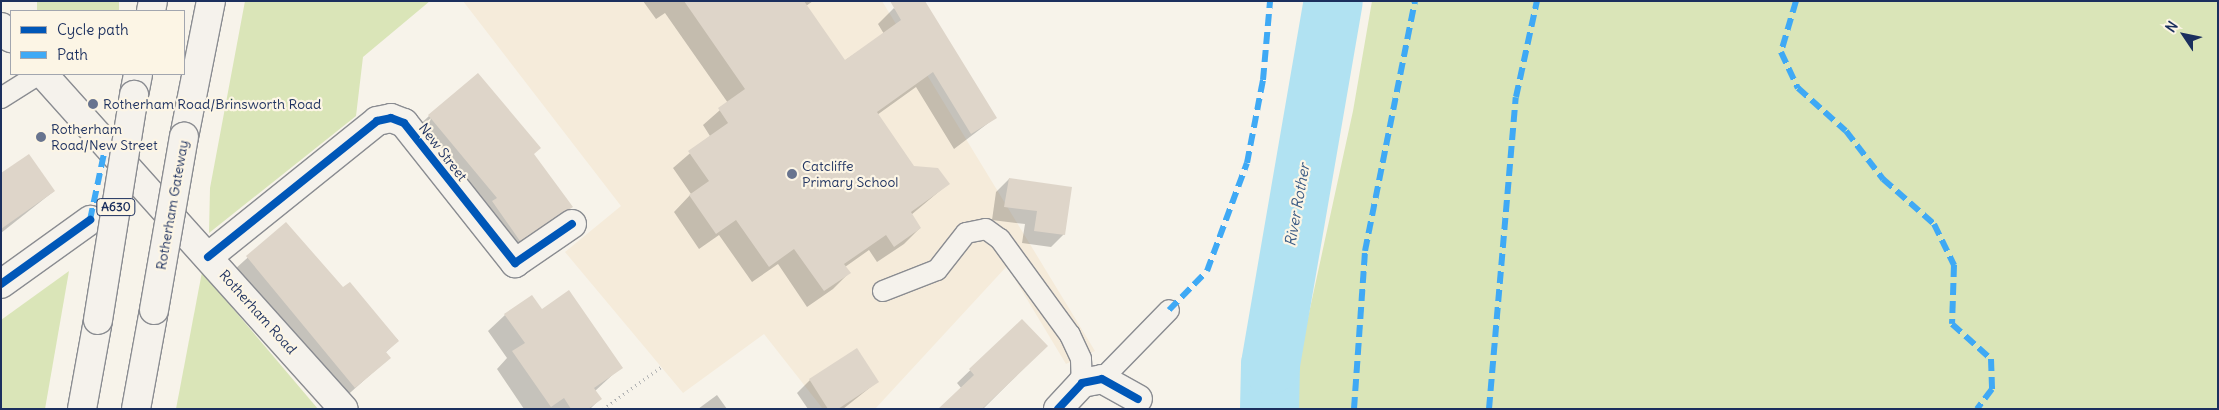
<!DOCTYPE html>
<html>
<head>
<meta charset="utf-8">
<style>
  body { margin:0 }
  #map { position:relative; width:2219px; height:410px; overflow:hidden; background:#f7f3ea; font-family:Delius,sans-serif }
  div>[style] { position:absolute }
  .built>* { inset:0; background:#f5ebda }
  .green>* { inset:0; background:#dae5b8; transform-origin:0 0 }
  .shadow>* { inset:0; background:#0003 }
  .river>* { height:59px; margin:-29.5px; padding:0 29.5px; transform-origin:29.5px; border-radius:29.5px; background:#b1e2f2 }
  .building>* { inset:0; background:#ded5c9 }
  .path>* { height:3px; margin-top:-1.5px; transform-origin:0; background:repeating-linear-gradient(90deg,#b2b3b4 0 1px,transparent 0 5px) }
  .roads { filter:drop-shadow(1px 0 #8a8c91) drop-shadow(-1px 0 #8a8c91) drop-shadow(0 1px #8a8c91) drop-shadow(0 -1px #8a8c91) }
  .lane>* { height:20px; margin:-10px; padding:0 10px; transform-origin:10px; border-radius:10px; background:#f5f2ec }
  .street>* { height:28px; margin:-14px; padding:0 14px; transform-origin:14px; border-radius:14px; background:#f5f2ec }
  .secondary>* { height:28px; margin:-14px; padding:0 14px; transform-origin:14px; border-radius:14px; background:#f5f2ec }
  .highway>* { height:28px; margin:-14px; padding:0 14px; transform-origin:14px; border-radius:14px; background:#f5f2ec }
  .bridges { filter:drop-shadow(1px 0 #8a8c91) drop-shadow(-1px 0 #8a8c91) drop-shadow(0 1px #8a8c91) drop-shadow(0 -1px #8a8c91) }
  .highway-bridge>* { height:28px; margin:-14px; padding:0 14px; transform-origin:14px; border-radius:14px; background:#f5f2ec }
  .quiet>* { height:6px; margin-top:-3px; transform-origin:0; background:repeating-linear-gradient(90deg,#3fa9f5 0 12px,transparent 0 18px) }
  .cycleway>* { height:8px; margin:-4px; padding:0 4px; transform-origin:4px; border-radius:4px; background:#0057b8 }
  .dots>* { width:14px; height:14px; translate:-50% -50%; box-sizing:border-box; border:2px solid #fcf5e5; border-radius:50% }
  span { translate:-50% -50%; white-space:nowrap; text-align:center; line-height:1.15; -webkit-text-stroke:4.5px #fcf5e5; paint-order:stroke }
  .shield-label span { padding:1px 4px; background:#fcf5e5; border:1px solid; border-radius:4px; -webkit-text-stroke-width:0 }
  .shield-label { font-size:12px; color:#1b2f5e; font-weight:700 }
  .poi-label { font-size:14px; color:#1b2f5e }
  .left { translate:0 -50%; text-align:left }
  .street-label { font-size:14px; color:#1b2f5e }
  .water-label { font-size:15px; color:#395a84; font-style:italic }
  .frame { position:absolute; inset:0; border:2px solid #1b2f5e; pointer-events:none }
  .legend { position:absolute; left:10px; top:10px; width:175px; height:65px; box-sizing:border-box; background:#fcf5e5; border:1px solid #a2a6af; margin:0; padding:6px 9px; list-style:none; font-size:15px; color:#1b2f5e }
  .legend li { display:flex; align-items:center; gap:10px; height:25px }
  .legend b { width:25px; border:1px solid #a2a6af }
  .north { position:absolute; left:2159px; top:10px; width:50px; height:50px; -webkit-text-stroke:4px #fcf5e5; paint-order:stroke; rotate:304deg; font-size:14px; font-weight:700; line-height:20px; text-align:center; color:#1b2f5e }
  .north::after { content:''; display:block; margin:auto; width:18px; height:22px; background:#1b2f5e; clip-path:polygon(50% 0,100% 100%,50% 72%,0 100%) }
</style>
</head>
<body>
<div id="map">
  <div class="built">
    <i style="clip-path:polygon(463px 1px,882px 1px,1095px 351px,1066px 364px,1007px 266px,875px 409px,823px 409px,764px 334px,683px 393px,565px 252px,621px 206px)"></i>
  </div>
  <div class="green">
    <i style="left:37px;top:1px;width:82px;height:13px"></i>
    <i style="clip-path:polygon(245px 1px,430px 1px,363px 57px,356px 116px,209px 233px,210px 188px)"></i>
    <i style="clip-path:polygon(1372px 1px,2218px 1px,2218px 409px,1297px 409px,1294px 382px,1353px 111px)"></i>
    <i style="clip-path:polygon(69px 271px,45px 409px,1px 409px,1px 320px)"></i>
    <i style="clip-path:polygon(202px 272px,318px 409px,176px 409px)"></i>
  </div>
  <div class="shadow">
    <i style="clip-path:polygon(643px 1px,813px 1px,806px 6px,844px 61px,884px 34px,878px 24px,894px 8px,995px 118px,954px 149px,916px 87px,877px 115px,914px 167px,948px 184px,911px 215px,920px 228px,904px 244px,877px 262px,869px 250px,845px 267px,849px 273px,833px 289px,807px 307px,778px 264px,752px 282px,719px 235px,699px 249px,674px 212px,691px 194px,673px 168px,710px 136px,703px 125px,728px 103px,665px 13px,656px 19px)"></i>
    <i style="clip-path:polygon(429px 116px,533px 154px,571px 207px,556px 223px,504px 255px,413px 131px)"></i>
    <i style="clip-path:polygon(1px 175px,54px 191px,1px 233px)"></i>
    <i style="clip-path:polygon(1009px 179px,1064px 234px,1051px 247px,1022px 243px,1025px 224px,992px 220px,996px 192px)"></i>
    <i style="clip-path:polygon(286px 223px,342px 289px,398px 340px,385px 353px,389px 358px,342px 400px,234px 270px)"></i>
    <i style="clip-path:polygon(541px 311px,621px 367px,595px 391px,600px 399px,590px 409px,524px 409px,497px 369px,507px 358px,488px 331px,505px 315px)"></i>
    <i style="clip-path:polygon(1022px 320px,1046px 346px,983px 409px,942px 409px,962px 389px,957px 383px)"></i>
    <i style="clip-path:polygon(810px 380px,877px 382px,843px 409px,808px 409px,797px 393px)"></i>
    <i style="clip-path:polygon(717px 395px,727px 409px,698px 409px)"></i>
  </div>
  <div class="river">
    <i style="left:1269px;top:409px;width:45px;rotate:-88.7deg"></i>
    <i style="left:1270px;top:364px;width:368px;rotate:-80.2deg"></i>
  </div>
  <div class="building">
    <i style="clip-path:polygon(684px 1px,804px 1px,845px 60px,901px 20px,890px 1px,925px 1px,997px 118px,971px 134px,933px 72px,877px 112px,914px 166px,938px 168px,950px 184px,911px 212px,921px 228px,894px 247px,886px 235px,844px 264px,851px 273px,824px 291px,794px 249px,769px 267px,736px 220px,716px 234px,689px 195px,709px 181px,688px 151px,728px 123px,718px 108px,745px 89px)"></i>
    <i style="clip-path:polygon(478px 73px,541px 148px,534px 154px,573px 207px,520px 241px,492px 201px,497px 198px,428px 115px)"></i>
    <i style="clip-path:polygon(29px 154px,55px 191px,1px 229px,1px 173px)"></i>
    <i style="clip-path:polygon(1009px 178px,1072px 187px,1065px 235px,1034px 231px,1037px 211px,1004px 207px)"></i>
    <i style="clip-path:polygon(286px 222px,343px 287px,350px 282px,399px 341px,386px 352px,391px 358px,355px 388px,246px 256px)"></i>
    <i style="clip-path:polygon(569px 290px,623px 368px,594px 388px,602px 399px,588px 409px,571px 409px,564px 398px,551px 407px,512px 351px,525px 343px,504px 314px,532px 295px,542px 309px)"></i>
    <i style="clip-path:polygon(1022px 319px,1048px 346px,982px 409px,938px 409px,974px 375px,969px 369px)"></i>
    <i style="clip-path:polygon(857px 348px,879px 382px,838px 409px,828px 409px,809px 379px)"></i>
  </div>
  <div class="path">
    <i style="left:603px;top:409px;width:72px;rotate:-35.9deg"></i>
  </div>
  <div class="roads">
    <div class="lane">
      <i style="left:1px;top:98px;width:45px;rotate:-32.3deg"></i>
      <i style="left:883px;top:291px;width:58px;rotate:-21.3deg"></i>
      <i style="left:937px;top:270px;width:47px;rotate:-51.9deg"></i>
      <i style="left:966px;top:233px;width:20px;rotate:-11deg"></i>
      <i style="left:986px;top:229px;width:17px;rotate:36deg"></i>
      <i style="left:1000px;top:239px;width:119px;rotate:53.9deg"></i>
      <i style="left:1070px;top:335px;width:26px;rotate:65deg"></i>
      <i style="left:1081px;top:359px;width:24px;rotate:88deg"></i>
      <i style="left:1102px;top:379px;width:96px;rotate:-45.8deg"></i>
    </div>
    <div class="street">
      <i style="left:208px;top:257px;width:217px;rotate:-38.8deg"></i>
      <i style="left:377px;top:121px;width:14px;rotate:-12deg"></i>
      <i style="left:391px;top:118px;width:14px;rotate:21deg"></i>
      <i style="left:404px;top:123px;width:179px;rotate:51.6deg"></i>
      <i style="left:515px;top:263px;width:69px;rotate:-34.4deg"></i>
      <i style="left:1px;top:284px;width:110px;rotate:-35.7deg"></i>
      <i style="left:1058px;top:409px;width:35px;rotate:-47deg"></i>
      <i style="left:1082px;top:383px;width:20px;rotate:-11deg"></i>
      <i style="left:1102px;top:379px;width:41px;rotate:29.1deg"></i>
    </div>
    <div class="secondary">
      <i style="left:1px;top:27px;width:15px;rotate:48deg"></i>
      <i style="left:43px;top:74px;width:450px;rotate:48.1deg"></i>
    </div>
    <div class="highway">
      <i style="left:151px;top:11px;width:10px;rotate:-79deg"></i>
      <i style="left:134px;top:95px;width:21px;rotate:-79deg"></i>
      <i style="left:184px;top:137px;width:139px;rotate:-78.8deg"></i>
      <i style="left:82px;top:409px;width:90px;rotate:-79.8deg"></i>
      <i style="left:136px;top:409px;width:101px;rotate:-79.7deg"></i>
    </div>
  </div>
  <div class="bridges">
    <div class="highway-bridge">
      <i style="left:154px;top:310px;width:176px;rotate:-80.2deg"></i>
      <i style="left:98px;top:320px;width:228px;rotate:-80.9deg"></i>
    </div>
  </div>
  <div class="quiet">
    <i style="left:1796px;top:1px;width:53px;rotate:106.4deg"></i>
    <i style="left:1781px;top:52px;width:40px;rotate:65deg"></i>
    <i style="left:1798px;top:88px;width:64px;rotate:41.9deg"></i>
    <i style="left:1846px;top:131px;width:61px;rotate:52.4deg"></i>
    <i style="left:1883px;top:179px;width:68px;rotate:41.4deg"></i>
    <i style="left:1934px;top:224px;width:46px;rotate:64deg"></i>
    <i style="left:1954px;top:265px;width:59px;rotate:91.9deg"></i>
    <i style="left:1952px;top:324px;width:52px;rotate:41.9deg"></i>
    <i style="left:1991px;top:359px;width:30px;rotate:88deg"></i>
    <i style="left:1992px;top:389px;width:25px;rotate:127deg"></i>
    <i style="left:90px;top:220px;width:78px;rotate:-78.1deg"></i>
    <i style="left:1169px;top:310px;width:54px;rotate:-45.7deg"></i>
    <i style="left:1207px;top:271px;width:115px;rotate:-69.7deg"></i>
    <i style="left:1247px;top:163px;width:85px;rotate:-79.1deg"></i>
    <i style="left:1263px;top:80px;width:79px;rotate:-84.9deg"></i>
    <i style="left:1354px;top:409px;width:158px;rotate:-86deg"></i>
    <i style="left:1365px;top:251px;width:255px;rotate:-78.7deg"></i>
    <i style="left:1489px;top:409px;width:313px;rotate:-85.1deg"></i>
    <i style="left:1516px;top:97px;width:98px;rotate:-77.7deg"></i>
  </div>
  <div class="cycleway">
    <i style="left:208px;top:257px;width:217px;rotate:-38.8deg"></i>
    <i style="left:377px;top:121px;width:14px;rotate:-12deg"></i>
    <i style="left:391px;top:118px;width:14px;rotate:21deg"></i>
    <i style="left:404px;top:123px;width:179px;rotate:51.6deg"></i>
    <i style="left:515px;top:263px;width:69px;rotate:-34.4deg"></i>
    <i style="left:1px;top:284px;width:110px;rotate:-35.7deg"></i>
    <i style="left:1058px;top:409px;width:35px;rotate:-47deg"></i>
    <i style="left:1082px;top:383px;width:20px;rotate:-11deg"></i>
    <i style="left:1102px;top:379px;width:41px;rotate:29.1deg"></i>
  </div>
  <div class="dots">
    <i style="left:93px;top:104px;background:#68748f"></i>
    <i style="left:41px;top:137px;background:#68748f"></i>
    <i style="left:792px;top:174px;background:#68748f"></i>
  </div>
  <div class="shield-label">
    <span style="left:116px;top:207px">A630</span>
  </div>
  <div class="poi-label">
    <span class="left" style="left:103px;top:104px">Rotherham Road/Brinsworth Road</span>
    <span class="left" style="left:51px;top:137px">Rotherham<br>Road/New Street</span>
    <span class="left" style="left:802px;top:174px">Catcliffe<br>Primary School</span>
  </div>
  <div class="street-label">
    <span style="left:443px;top:152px;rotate:52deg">New Street</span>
    <span style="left:172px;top:205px;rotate:-80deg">Rotherham Gateway</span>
    <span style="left:258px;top:312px;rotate:48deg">Rotherham Road</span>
  </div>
  <div class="water-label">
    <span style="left:1297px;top:205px;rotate:-80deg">River Rother</span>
  </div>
  <div class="frame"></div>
  <ul class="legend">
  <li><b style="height:6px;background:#0057b8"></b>Cycle path</li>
  <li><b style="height:6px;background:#3fa9f5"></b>Path</li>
  </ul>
  <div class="north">N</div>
</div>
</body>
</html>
